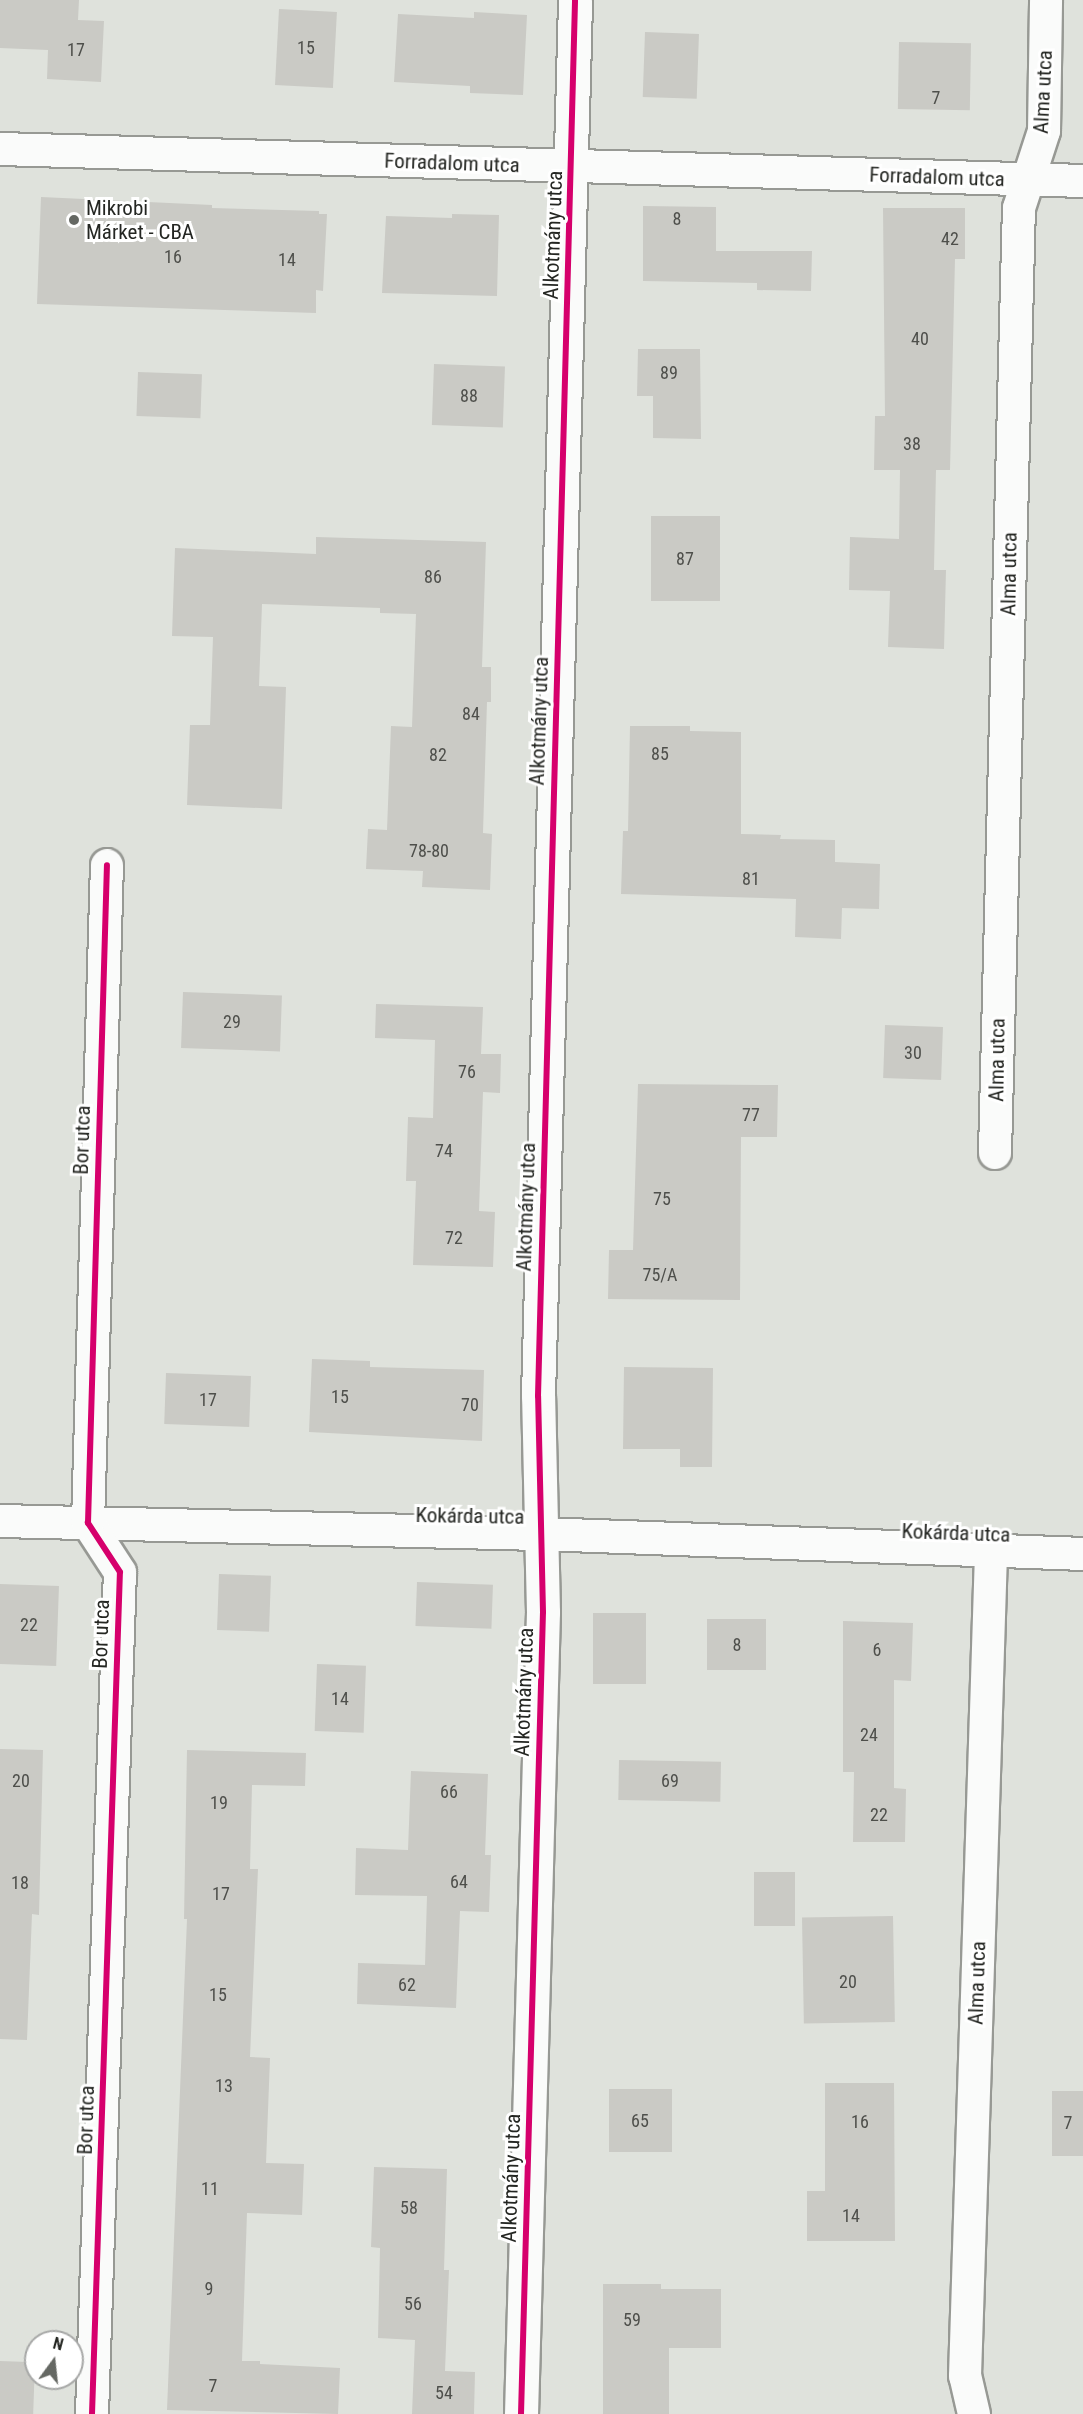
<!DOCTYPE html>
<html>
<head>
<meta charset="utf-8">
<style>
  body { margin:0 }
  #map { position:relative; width:1083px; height:2414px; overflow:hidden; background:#dfe2dc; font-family:"Roboto Condensed",sans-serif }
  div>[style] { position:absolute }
  .building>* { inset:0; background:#cacac5; transform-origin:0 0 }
  .roads { filter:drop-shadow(2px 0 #979994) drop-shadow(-2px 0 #979994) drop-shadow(0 2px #979994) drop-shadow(0 -2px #979994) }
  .minor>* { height:32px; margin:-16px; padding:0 16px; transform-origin:16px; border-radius:16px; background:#fafbfa }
  .tertiary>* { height:33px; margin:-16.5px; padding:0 16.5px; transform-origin:16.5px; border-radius:16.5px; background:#fafbfa }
  .cycleway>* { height:6px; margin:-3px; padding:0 3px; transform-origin:3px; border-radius:3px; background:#d6006c }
  .dots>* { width:16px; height:16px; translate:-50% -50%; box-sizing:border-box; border:3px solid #fff; border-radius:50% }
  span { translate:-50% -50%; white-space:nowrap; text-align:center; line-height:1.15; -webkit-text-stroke:6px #fff; paint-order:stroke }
  .number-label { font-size:18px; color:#4e4f4b }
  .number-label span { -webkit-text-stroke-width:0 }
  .street-label { font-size:21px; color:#242622 }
  .poi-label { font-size:21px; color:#242622 }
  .left { translate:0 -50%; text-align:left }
  .north { position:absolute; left:24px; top:2330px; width:60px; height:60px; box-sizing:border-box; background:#fff; border:2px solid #a7a8a7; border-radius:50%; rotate:15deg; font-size:16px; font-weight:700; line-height:24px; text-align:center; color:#242622 }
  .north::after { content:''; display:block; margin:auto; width:21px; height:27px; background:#656863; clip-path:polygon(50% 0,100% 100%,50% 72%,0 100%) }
</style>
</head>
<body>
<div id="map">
  <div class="building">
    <i style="clip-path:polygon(0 0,79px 0,78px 20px,104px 21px,101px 82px,47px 79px,48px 50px,0 48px)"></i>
    <i style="left:279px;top:9px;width:58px;height:76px;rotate:3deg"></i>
    <i style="clip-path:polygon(474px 12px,527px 15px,523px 95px,470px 93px,470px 86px,394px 82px,398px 14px,474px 18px)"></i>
    <i style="left:645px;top:32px;width:54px;height:65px;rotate:2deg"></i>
    <i style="left:899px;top:42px;width:72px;height:67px;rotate:1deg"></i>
    <i style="clip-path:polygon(41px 197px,212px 205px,212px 208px,319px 211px,319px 214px,327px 214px,323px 291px,316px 290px,316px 313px,37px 304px)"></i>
    <i style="clip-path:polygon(643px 206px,716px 207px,716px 251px,812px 251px,811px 291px,757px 290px,757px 283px,643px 281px)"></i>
    <i style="clip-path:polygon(883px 208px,965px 208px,965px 259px,955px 259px,950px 470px,936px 470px,934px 570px,946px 570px,944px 649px,888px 647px,890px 591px,849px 590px,850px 537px,899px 539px,900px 470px,874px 470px,875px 416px,885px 416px)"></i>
    <i style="clip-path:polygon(452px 214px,499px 215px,497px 296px,382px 293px,386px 216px,452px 218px)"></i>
    <i style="clip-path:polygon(638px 349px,700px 349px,701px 439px,653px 438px,653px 396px,637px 396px)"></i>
    <i style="left:434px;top:364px;width:71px;height:61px;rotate:2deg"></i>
    <i style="left:138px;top:372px;width:64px;height:44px;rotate:2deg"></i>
    <i style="left:651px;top:516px;width:69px;height:85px"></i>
    <i style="clip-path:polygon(316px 537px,486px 542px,482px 667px,491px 667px,491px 702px,487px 702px,483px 833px,492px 834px,490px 890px,422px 887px,423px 871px,366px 869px,368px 829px,387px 830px,391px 726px,412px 727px,416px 614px,380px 613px,380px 608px,262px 604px,259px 686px,286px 687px,282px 809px,187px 805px,190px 725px,210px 725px,213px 637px,172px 636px,175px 548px,316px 554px)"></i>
    <i style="clip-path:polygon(630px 726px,690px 726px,690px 731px,741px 732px,741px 834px,781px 835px,780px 839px,835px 840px,835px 862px,880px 864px,879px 909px,842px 908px,841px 939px,795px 937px,796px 899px,621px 894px,623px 831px,628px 831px)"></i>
    <i style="left:183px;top:992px;width:99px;height:56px;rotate:2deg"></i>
    <i style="clip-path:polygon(376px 1004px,483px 1007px,481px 1054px,501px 1054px,500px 1093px,483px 1092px,479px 1211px,495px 1212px,493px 1267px,413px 1265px,416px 1181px,406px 1181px,408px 1117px,433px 1118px,435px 1040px,375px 1038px)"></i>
    <i style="left:885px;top:1025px;width:58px;height:53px;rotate:2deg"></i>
    <i style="clip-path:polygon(638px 1084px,778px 1085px,777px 1137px,741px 1137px,740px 1300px,608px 1299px,609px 1250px,633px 1250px)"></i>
    <i style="clip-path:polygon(312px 1359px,370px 1361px,370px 1367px,484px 1370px,482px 1441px,309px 1432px)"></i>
    <i style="clip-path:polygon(624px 1367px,713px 1368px,712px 1467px,680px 1467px,680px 1449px,623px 1449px)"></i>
    <i style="left:166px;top:1373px;width:85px;height:51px;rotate:2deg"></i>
    <i style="left:219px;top:1574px;width:52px;height:56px;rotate:2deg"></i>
    <i style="left:417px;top:1582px;width:76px;height:44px;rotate:2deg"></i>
    <i style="left:0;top:1584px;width:59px;height:80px;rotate:2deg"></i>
    <i style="left:593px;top:1613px;width:53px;height:71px"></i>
    <i style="left:707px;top:1619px;width:59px;height:51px"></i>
    <i style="clip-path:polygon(843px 1621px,913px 1623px,911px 1681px,894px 1680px,894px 1788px,906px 1789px,905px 1842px,853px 1842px,854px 1772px,843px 1772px)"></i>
    <i style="left:317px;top:1664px;width:49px;height:67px;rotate:2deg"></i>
    <i style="clip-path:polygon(0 1749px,43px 1750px,39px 1915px,32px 1914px,27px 2040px,0 2039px)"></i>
    <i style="clip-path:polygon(187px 1750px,306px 1753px,305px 1786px,252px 1785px,250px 1869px,258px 1869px,250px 2057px,270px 2058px,266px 2163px,304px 2164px,302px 2215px,247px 2213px,242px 2361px,260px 2361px,260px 2364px,340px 2368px,338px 2414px,167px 2410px,187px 1919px,184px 1919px)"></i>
    <i style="left:619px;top:1760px;width:102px;height:40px;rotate:1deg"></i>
    <i style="clip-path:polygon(411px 1771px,488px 1774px,485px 1855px,491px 1855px,489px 1912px,460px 1911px,456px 2008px,357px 2004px,358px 1963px,425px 1965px,427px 1896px,355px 1895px,356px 1848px,408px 1850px)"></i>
    <i style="left:754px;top:1872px;width:41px;height:54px"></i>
    <i style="left:893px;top:1916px;width:106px;height:91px;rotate:89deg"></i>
    <i style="clip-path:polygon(825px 2083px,894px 2083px,895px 2241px,807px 2241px,807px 2191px,825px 2191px)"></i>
    <i style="left:609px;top:2089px;width:63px;height:63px"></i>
    <i style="left:1052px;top:2091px;width:31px;height:65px"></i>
    <i style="clip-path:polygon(374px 2167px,447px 2169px,444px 2270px,449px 2270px,445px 2371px,475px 2372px,474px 2414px,412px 2414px,415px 2340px,378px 2338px,380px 2248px,371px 2247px)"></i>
    <i style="clip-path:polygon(603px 2284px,661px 2284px,661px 2289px,721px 2289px,721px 2348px,669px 2348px,669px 2414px,603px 2414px)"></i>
    <i style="left:0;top:2361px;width:35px;height:53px;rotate:2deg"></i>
  </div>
  <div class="roads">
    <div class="minor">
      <i style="left:0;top:149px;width:1083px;rotate:1.69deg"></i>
      <i style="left:995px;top:1153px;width:945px;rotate:-88.55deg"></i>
      <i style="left:1019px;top:208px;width:81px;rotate:-72deg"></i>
      <i style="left:1044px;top:131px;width:131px;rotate:-89.1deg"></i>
      <i style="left:0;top:1521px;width:541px;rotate:1.38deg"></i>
      <i style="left:541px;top:1534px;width:542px;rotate:2.11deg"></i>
      <i style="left:92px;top:2414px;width:842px;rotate:-88.1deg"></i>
      <i style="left:120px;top:1572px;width:59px;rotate:-123.1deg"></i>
      <i style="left:88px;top:1523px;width:658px;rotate:-88.35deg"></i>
      <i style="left:974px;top:2414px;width:39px;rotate:-103deg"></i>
      <i style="left:965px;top:2376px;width:825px;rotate:-88.19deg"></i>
    </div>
    <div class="tertiary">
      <i style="left:521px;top:2414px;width:802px;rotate:-88.43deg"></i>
      <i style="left:543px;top:1612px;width:216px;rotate:-91.3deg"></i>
      <i style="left:538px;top:1396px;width:1396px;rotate:-88.48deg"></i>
    </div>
  </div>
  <div class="cycleway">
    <i style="left:92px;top:2414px;width:842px;rotate:-88.1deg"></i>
    <i style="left:120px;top:1572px;width:59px;rotate:-123.1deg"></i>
    <i style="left:88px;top:1523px;width:658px;rotate:-88.35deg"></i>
    <i style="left:521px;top:2414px;width:802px;rotate:-88.43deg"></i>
    <i style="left:543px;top:1612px;width:216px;rotate:-91.3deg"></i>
    <i style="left:538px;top:1396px;width:1396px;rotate:-88.48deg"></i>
  </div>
  <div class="dots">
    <i style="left:74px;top:220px;background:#656863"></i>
  </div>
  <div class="number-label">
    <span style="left:306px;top:48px">15</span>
    <span style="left:76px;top:50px">17</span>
    <span style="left:936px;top:98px">7</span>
    <span style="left:677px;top:219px">8</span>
    <span style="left:950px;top:239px">42</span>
    <span style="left:173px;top:257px">16</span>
    <span style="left:287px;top:260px">14</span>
    <span style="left:920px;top:339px">40</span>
    <span style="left:669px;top:373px">89</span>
    <span style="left:469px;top:396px">88</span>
    <span style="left:912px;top:444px">38</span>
    <span style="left:685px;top:559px">87</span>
    <span style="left:433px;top:577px">86</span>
    <span style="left:471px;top:714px">84</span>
    <span style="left:660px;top:754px">85</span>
    <span style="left:438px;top:755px">82</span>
    <span style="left:429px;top:851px">78-80</span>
    <span style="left:751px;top:879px">81</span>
    <span style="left:232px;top:1022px">29</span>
    <span style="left:913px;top:1053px">30</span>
    <span style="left:467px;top:1072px">76</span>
    <span style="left:751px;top:1115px">77</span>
    <span style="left:444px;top:1151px">74</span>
    <span style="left:662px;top:1199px">75</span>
    <span style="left:454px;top:1238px">72</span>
    <span style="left:660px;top:1275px">75/A</span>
    <span style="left:340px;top:1397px">15</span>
    <span style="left:208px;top:1400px">17</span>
    <span style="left:470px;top:1405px">70</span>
    <span style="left:29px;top:1625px">22</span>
    <span style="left:737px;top:1645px">8</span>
    <span style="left:877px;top:1650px">6</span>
    <span style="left:340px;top:1699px">14</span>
    <span style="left:869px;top:1735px">24</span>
    <span style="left:21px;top:1781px">20</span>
    <span style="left:670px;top:1781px">69</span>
    <span style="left:449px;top:1792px">66</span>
    <span style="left:219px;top:1803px">19</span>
    <span style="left:879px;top:1815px">22</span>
    <span style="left:459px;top:1882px">64</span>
    <span style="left:20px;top:1883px">18</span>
    <span style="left:221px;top:1894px">17</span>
    <span style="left:848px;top:1982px">20</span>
    <span style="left:407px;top:1985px">62</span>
    <span style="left:218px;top:1995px">15</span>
    <span style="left:224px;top:2086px">13</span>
    <span style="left:640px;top:2121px">65</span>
    <span style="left:860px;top:2122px">16</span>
    <span style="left:1068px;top:2123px">7</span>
    <span style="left:210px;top:2189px">11</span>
    <span style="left:409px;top:2208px">58</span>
    <span style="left:851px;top:2216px">14</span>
    <span style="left:209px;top:2289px">9</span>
    <span style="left:413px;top:2304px">56</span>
    <span style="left:632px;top:2320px">59</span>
    <span style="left:213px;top:2386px">7</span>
    <span style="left:444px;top:2393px">54</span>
  </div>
  <div class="street-label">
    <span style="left:1043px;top:92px;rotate:-87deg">Alma utca</span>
    <span style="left:452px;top:163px;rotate:2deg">Forradalom utca</span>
    <span style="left:937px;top:177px;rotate:2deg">Forradalom utca</span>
    <span style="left:553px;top:235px;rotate:-88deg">Alkotmány utca</span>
    <span style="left:1009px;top:574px;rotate:-89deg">Alma utca</span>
    <span style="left:539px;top:721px;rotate:-88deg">Alkotmány utca</span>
    <span style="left:997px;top:1060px;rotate:-89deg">Alma utca</span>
    <span style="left:82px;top:1140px;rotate:-88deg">Bor utca</span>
    <span style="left:526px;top:1207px;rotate:-88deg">Alkotmány utca</span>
    <span style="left:470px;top:1516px;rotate:1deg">Kokárda utca</span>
    <span style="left:956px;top:1533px;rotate:2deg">Kokárda utca</span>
    <span style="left:101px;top:1634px;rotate:-88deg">Bor utca</span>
    <span style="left:524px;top:1692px;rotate:-88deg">Alkotmány utca</span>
    <span style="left:977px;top:1983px;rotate:-88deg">Alma utca</span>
    <span style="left:86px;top:2120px;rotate:-88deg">Bor utca</span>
    <span style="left:511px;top:2178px;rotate:-88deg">Alkotmány utca</span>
  </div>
  <div class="poi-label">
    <span class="left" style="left:86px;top:220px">Mikrobi<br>Márket - CBA</span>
  </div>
  <div class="north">N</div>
</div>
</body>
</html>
